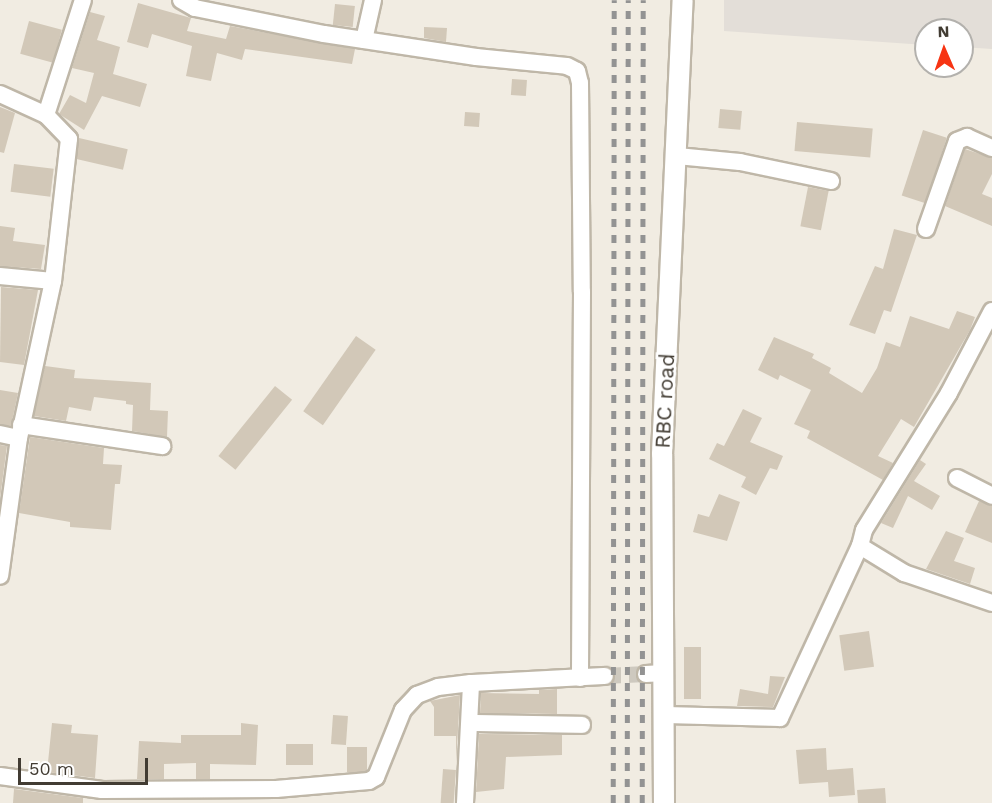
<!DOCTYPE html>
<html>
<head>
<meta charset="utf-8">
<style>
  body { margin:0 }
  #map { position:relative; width:992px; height:803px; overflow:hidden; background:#f1ece2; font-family:"Work Sans",sans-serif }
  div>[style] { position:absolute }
  .industrial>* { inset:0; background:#e3ded8 }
  .building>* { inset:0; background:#d2c8b8; transform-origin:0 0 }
  .minor-tunnel>* { height:16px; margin-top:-8px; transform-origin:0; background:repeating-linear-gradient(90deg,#cec9bf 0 16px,transparent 0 24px) }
  .roads { filter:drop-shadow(2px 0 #bfb7a8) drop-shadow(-2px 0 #bfb7a8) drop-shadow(0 2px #bfb7a8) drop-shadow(0 -2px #bfb7a8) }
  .minor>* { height:16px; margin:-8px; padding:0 8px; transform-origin:8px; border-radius:8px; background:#fff }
  .tertiary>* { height:20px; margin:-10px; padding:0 10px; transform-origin:10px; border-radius:10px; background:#fff }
  .rail>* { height:4.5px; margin-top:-2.25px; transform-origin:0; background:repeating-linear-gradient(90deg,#939393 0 8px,transparent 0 16px) }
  span { translate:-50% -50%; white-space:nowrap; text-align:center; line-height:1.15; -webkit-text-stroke:5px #fff; paint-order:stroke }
  .street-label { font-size:21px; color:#423c33 }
  .north { position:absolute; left:914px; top:18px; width:60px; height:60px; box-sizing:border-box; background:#fff; border:2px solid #b3b1ad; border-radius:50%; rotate:358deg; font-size:16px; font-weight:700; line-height:24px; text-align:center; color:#423c33 }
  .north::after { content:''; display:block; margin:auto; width:21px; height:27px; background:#f73413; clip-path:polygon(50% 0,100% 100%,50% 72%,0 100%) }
  .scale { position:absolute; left:18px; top:758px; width:130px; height:27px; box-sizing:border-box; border:3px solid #423c33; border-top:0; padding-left:8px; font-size:18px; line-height:21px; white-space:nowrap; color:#423c33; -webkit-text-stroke:4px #fff; paint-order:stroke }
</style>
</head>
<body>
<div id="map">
  <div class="industrial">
    <i style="clip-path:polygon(724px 0,992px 0,992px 49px,962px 47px,962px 30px,926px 30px,926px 45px,724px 31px)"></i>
  </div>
  <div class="building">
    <i style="clip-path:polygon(138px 3px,191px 18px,187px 31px,226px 39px,230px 26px,355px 49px,352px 64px,245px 49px,242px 60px,217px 53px,211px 81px,186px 76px,192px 46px,152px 34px,148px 48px,127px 42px)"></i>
    <i style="left:335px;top:4px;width:20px;height:21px;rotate:6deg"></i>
    <i style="clip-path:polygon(90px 12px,105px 16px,97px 40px,120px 47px,113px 74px,147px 84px,140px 107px,102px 96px,84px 130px,59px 114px,70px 95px,86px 103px,94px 73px,72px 68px)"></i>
    <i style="left:29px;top:21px;width:34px;height:34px;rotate:15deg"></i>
    <i style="clip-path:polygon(424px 27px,447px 28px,446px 42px,424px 38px)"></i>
    <i style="left:512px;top:79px;width:15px;height:16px;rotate:4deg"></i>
    <i style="clip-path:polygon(0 107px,15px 113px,4px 153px,0 152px)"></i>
    <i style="left:720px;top:109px;width:22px;height:19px;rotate:5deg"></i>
    <i style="left:465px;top:112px;width:15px;height:14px;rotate:4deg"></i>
    <i style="left:797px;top:122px;width:76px;height:29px;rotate:5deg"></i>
    <i style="left:923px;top:130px;width:25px;height:69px;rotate:18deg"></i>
    <i style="left:79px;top:138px;width:50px;height:21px;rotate:13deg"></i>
    <i style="clip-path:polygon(965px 149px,992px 158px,992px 174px,982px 194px,992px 198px,992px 226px,945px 206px)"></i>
    <i style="left:14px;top:164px;width:40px;height:28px;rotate:7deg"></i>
    <i style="left:808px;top:187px;width:21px;height:40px;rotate:11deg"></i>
    <i style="clip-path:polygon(0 226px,15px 228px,13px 241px,45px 245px,41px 269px,0 266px)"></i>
    <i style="clip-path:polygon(894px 229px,917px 235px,891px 312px,884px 310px,875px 334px,849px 325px,875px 266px,883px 269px)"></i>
    <i style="clip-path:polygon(1px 287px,38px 290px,24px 365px,0 362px)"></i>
    <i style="clip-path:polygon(957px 311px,975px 317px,970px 330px,914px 427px,901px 419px,878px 456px,893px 463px,883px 480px,807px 438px,810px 431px,794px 424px,811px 390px,780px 375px,778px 380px,758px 370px,774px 337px,814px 354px,812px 358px,831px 368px,829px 373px,862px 393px,877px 368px,886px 342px,900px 347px,910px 316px,949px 329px)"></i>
    <i style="left:356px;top:336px;width:24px;height:92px;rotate:35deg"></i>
    <i style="clip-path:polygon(45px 366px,75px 370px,74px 378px,151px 383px,150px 410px,168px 411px,167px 437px,132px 431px,133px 405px,126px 404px,126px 401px,94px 397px,91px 411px,69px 407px,66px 421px,34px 416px)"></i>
    <i style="left:275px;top:386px;width:22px;height:90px;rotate:39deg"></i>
    <i style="clip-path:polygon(0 390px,18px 393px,11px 426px,0 424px)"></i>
    <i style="clip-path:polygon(743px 409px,762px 418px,750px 442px,783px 456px,777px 470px,770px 468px,756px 495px,741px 487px,746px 477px,709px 459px,717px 443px,724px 446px)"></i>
    <i style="clip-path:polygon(30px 437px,104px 448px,103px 464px,122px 465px,120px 484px,115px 484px,111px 530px,70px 527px,70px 522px,19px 513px)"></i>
    <i style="clip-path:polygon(0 445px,7px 446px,0 499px)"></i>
    <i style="clip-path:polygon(920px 460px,926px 464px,914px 481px,940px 496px,932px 510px,908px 496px,893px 528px,881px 523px)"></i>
    <i style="clip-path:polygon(719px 494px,740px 502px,727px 541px,693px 532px,698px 514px,709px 517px)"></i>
    <i style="clip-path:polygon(979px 501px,992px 506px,992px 543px,965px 532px)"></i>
    <i style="clip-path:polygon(946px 531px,964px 538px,954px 561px,975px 568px,970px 584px,926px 569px)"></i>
    <i style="left:869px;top:631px;width:36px;height:30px;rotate:82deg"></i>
    <i style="left:684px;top:647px;width:17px;height:52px"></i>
    <i style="clip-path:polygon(770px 676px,785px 677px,773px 707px,737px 706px,740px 689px,768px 694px)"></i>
    <i style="clip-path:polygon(557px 689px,557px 714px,480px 713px,481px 693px,539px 694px,539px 690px)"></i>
    <i style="clip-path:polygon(460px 695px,456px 765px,456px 736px,434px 736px,434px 707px,430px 701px)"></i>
    <i style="left:333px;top:715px;width:15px;height:29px;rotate:4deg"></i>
    <i style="clip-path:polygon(52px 723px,72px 725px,71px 733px,98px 735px,95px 778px,47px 772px)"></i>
    <i style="clip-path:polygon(241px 723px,258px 725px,256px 765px,210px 764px,210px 779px,196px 779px,196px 763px,164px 764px,164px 779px,137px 779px,139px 741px,181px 743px,181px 735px,241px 735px)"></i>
    <i style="clip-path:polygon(479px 734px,562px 735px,562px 755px,506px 757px,504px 789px,476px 792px)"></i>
    <i style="left:286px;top:744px;width:27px;height:21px"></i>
    <i style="left:347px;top:747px;width:20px;height:25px"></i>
    <i style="clip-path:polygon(826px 748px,827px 770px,853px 768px,855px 795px,829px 797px,828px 782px,799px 784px,796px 750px)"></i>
    <i style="left:443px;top:769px;width:13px;height:34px;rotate:4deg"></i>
    <i style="left:885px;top:788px;width:15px;height:28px;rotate:86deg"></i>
    <i style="clip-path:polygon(14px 789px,83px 798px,83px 803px,13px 803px)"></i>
  </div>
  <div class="minor-tunnel">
    <i style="left:605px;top:676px;width:41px;rotate:-2.8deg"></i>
  </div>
  <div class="roads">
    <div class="minor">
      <i style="left:181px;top:0;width:16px;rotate:30deg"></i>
      <i style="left:195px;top:8px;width:132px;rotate:11.4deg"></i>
      <i style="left:324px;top:34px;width:154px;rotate:8.6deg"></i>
      <i style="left:476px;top:57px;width:91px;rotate:5.6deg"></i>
      <i style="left:567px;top:66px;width:11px;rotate:27deg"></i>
      <i style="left:577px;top:71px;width:12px;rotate:76deg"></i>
      <i style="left:580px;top:83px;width:209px;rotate:89.5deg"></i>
      <i style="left:582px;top:292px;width:386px;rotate:90.3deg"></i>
      <i style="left:364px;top:40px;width:41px;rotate:-77.3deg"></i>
      <i style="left:0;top:94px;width:51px;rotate:24.5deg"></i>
      <i style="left:46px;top:115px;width:33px;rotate:46deg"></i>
      <i style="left:69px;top:139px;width:143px;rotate:96.4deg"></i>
      <i style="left:53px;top:281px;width:161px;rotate:102.2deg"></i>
      <i style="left:19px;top:438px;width:139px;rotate:97.8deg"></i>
      <i style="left:46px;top:115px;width:121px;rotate:-72.2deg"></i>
      <i style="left:677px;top:156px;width:63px;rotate:5.4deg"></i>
      <i style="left:740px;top:162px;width:93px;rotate:11.8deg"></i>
      <i style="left:926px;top:229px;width:93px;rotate:-70.6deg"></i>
      <i style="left:957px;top:141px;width:11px;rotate:-22deg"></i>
      <i style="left:967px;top:137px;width:27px;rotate:24deg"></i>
      <i style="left:0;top:276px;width:53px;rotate:5.4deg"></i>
      <i style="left:992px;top:311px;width:93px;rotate:117.7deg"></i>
      <i style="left:949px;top:393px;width:161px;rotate:121.8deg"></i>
      <i style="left:864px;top:530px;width:16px;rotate:104deg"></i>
      <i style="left:860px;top:546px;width:52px;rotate:31.5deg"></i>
      <i style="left:904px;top:573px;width:93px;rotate:18.8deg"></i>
      <i style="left:21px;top:425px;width:143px;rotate:8.5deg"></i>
      <i style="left:0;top:434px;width:19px;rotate:12deg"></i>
      <i style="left:957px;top:478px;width:39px;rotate:27deg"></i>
      <i style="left:646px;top:674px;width:18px;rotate:-3deg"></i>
      <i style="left:666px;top:715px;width:114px;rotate:1.5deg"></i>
      <i style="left:780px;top:718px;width:190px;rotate:-65.1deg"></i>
      <i style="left:470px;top:723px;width:112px;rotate:1deg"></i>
      <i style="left:0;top:776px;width:103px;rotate:7.8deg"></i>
      <i style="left:102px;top:790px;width:174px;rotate:-0.3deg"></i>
      <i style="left:276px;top:789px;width:93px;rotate:-4.9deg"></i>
      <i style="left:369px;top:781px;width:8px;rotate:-30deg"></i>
      <i style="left:376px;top:777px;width:72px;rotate:-68.1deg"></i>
      <i style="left:403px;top:710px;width:21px;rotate:-47deg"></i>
      <i style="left:417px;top:695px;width:22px;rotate:-21deg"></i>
      <i style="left:438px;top:687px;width:33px;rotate:-7deg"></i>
      <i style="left:465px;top:803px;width:120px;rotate:-87.1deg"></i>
      <i style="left:471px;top:683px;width:134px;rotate:-3deg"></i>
    </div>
    <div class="tertiary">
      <i style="left:664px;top:803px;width:349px;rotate:-90.3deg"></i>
      <i style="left:662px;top:454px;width:454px;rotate:-87.4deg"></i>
    </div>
  </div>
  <div class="rail">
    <i style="left:613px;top:803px;width:803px;rotate:-89.93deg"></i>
    <i style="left:627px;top:803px;width:803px;rotate:-89.93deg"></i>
    <i style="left:642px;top:803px;width:803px;rotate:-89.93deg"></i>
  </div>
  <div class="street-label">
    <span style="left:665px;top:401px;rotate:-87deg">RBC road</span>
  </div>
  <div class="north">N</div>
  <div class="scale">50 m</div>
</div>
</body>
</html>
